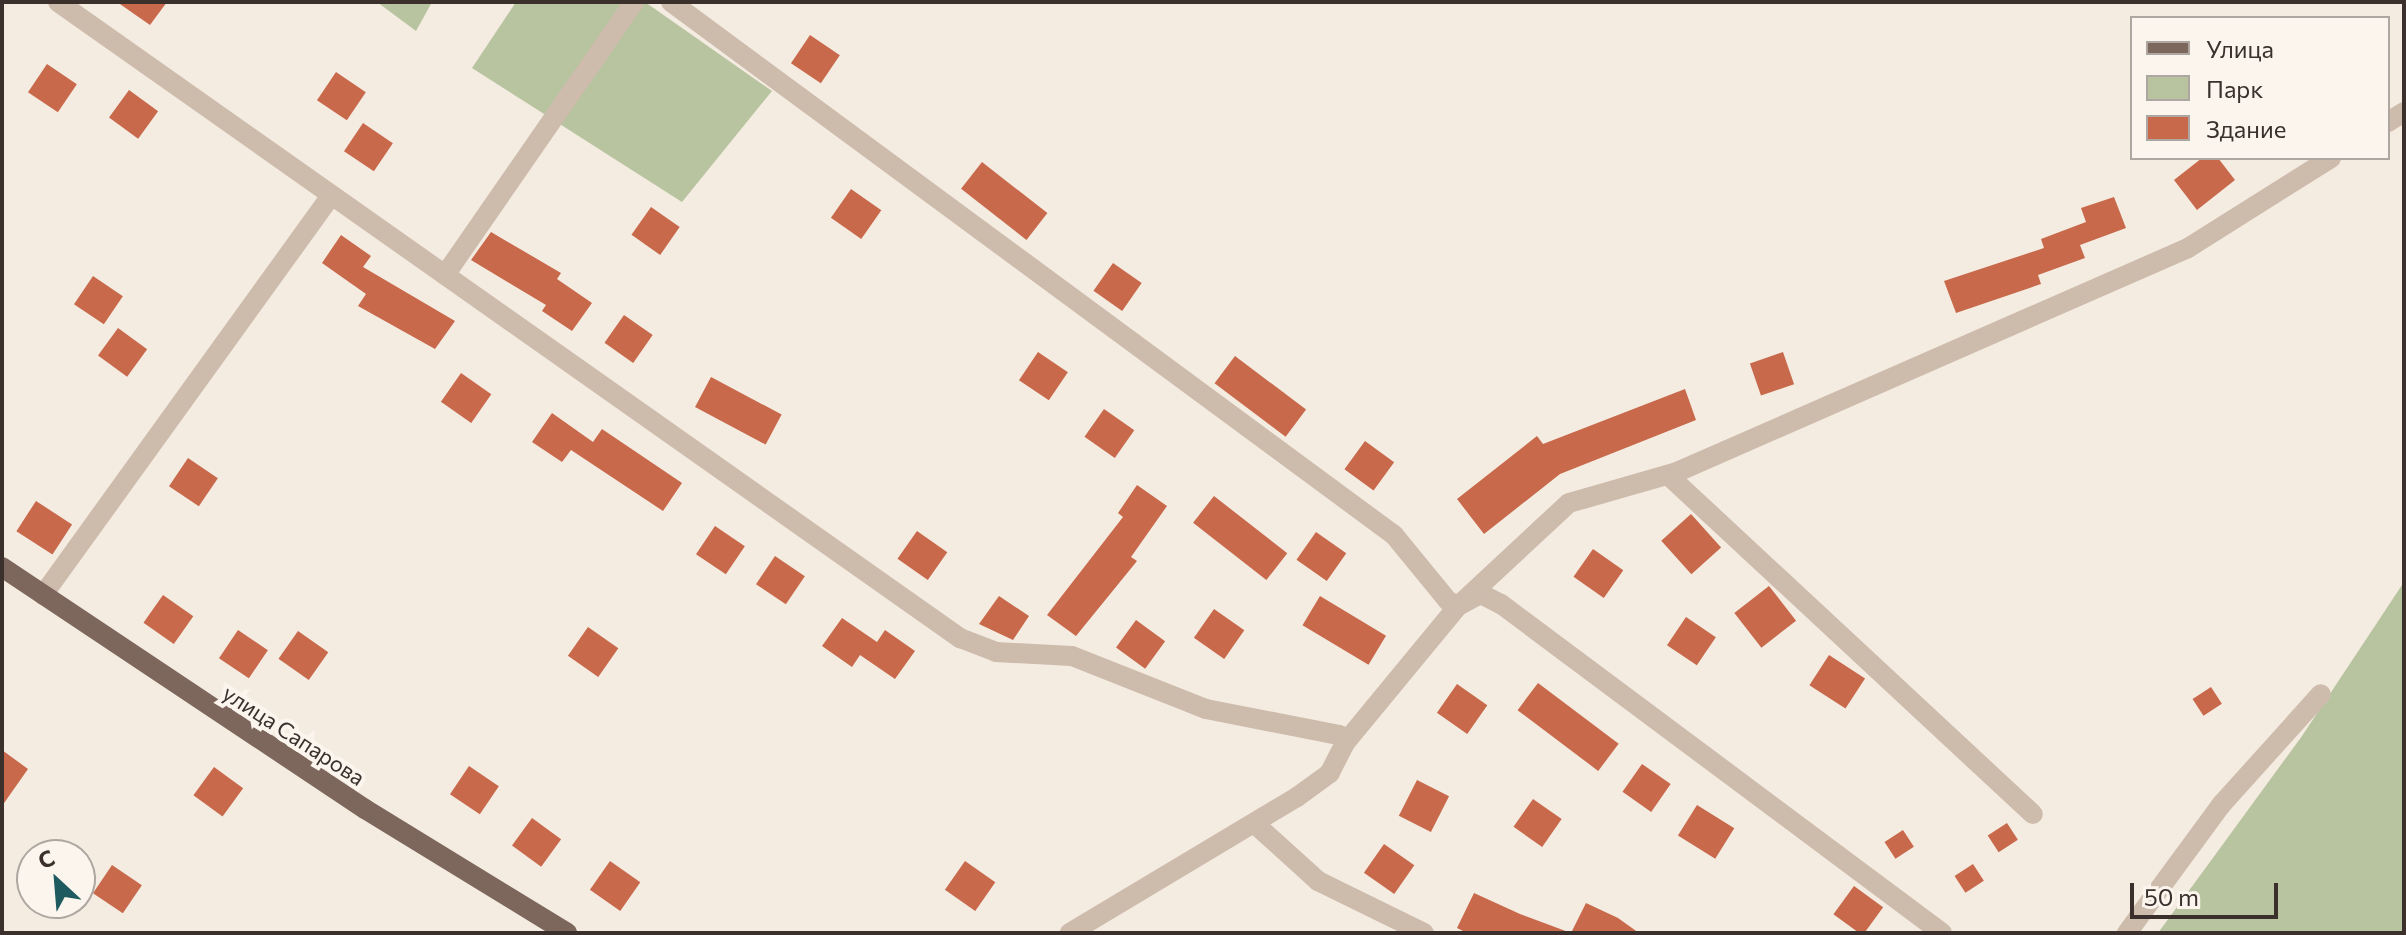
<!DOCTYPE html>
<html>
<head>
<meta charset="utf-8">
<style>
  body { margin:0 }
  #map { position:relative; width:2406px; height:935px; overflow:hidden; background:#f4ebe1; font-family:Commissioner,sans-serif }
  div>[style] { position:absolute }
  .green>* { inset:0; background:#b8c4a0 }
  .building>* { inset:0; background:#c8694b; transform-origin:0 0 }
  .minor>* { height:20px; margin:-10px; padding:0 10px; transform-origin:10px; border-radius:10px; background:#cdbbac }
  .major>* { height:20px; margin:-10px; padding:0 10px; transform-origin:10px; border-radius:10px; background:#7d675c }
  span { translate:-50% -50%; white-space:nowrap; text-align:center; line-height:1.15; -webkit-text-stroke:8px #fbf5ee; paint-order:stroke }
  .street-label { font-size:22px; color:#3b302b }
  .frame { position:absolute; inset:0; border:4px solid #3b302b; pointer-events:none }
  .legend { position:absolute; left:2130px; top:16px; width:260px; height:144px; box-sizing:border-box; background:#fbf5ee; border:2px solid #aea6a0; margin:0; padding:10px 14px; list-style:none; font-size:24px; color:#3b302b }
  .legend li { display:flex; align-items:center; gap:16px; height:40px }
  .legend b { width:40px; border:2px solid #aea6a0 }
  .north { position:absolute; left:16px; top:839px; width:80px; height:80px; box-sizing:border-box; background:#fbf5ee; border:2px solid #aea6a0; border-radius:50%; rotate:334deg; font-size:22px; font-weight:700; line-height:32px; text-align:center; color:#3b302b }
  .north::after { content:''; display:block; margin:auto; width:28px; height:36px; background:#1f5a5e; clip-path:polygon(50% 0,100% 100%,50% 72%,0 100%) }
  .scale { position:absolute; left:2130px; top:883px; width:148px; height:36px; box-sizing:border-box; border:4px solid #3b302b; border-top:0; padding-left:10px; font-size:24px; line-height:28px; white-space:nowrap; color:#3b302b; -webkit-text-stroke:6px #fbf5ee; paint-order:stroke }
</style>
</head>
<body>
<div id="map">
  <div class="green">
    <i style="clip-path:polygon(377px 2px,432px 2px,416px 31px)"></i>
    <i style="clip-path:polygon(516px 2px,645px 2px,772px 91px,682px 202px,472px 68px)"></i>
    <i style="clip-path:polygon(2404px 582px,2404px 933px,2158px 933px,2302px 736px)"></i>
  </div>
  <div class="building">
    <i style="clip-path:polygon(117px 2px,167px 2px,150px 25px)"></i>
    <i style="left:810px;top:35px;width:36px;height:34px;rotate:34deg"></i>
    <i style="left:47px;top:64px;width:36px;height:34px;rotate:34deg"></i>
    <i style="left:336px;top:72px;width:36px;height:34px;rotate:34deg"></i>
    <i style="left:129px;top:90px;width:36px;height:34px;rotate:36deg"></i>
    <i style="left:363px;top:123px;width:36px;height:34px;rotate:34deg"></i>
    <i style="clip-path:polygon(2202px 158px,2218px 158px,2235px 180px,2197px 210px,2174px 180px)"></i>
    <i style="left:982px;top:162px;width:83px;height:34px;rotate:38deg"></i>
    <i style="left:851px;top:189px;width:37px;height:35px;rotate:35deg"></i>
    <i style="clip-path:polygon(2114px 197px,2126px 228px,2080px 245px,2085px 258px,2038px 275px,2041px 284px,1956px 313px,1944px 281px,2044px 248px,2041px 239px,2086px 222px,2081px 208px)"></i>
    <i style="left:651px;top:207px;width:35px;height:34px;rotate:35deg"></i>
    <i style="clip-path:polygon(491px 232px,561px 273px,557px 279px,592px 303px,572px 331px,542px 311px,546px 305px,471px 260px)"></i>
    <i style="clip-path:polygon(341px 235px,371px 256px,363px 267px,455px 321px,435px 349px,358px 306px,366px 294px,322px 263px)"></i>
    <i style="left:1113px;top:263px;width:35px;height:34px;rotate:35deg"></i>
    <i style="left:93px;top:276px;width:36px;height:34px;rotate:34deg"></i>
    <i style="left:624px;top:315px;width:35px;height:34px;rotate:35deg"></i>
    <i style="left:118px;top:328px;width:36px;height:34px;rotate:36deg"></i>
    <i style="left:1038px;top:352px;width:36px;height:34px;rotate:34deg"></i>
    <i style="left:1783px;top:352px;width:34px;height:35px;rotate:71deg"></i>
    <i style="left:1235px;top:356px;width:89px;height:34px;rotate:37deg"></i>
    <i style="left:461px;top:373px;width:37px;height:35px;rotate:35deg"></i>
    <i style="left:711px;top:377px;width:80px;height:34px;rotate:28deg"></i>
    <i style="clip-path:polygon(1685px 389px,1696px 420px,1560px 474px,1484px 534px,1457px 499px,1537px 436px,1543px 444px)"></i>
    <i style="left:1104px;top:409px;width:37px;height:34px;rotate:35deg"></i>
    <i style="clip-path:polygon(552px 413px,593px 442px,602px 429px,682px 483px,663px 511px,571px 450px,562px 462px,532px 442px)"></i>
    <i style="left:1365px;top:441px;width:36px;height:35px;rotate:36deg"></i>
    <i style="left:188px;top:458px;width:36px;height:34px;rotate:34deg"></i>
    <i style="clip-path:polygon(1137px 485px,1167px 506px,1131px 557px,1137px 561px,1076px 636px,1047px 615px,1123px 517px,1118px 513px)"></i>
    <i style="left:1214px;top:496px;width:93px;height:34px;rotate:38deg"></i>
    <i style="left:36px;top:501px;width:43px;height:36px;rotate:33deg"></i>
    <i style="left:1691px;top:514px;width:45px;height:40px;rotate:48deg"></i>
    <i style="left:715px;top:526px;width:36px;height:34px;rotate:34deg"></i>
    <i style="left:917px;top:531px;width:37px;height:34px;rotate:35deg"></i>
    <i style="left:1316px;top:532px;width:37px;height:34px;rotate:35deg"></i>
    <i style="left:1593px;top:549px;width:37px;height:34px;rotate:35deg"></i>
    <i style="left:775px;top:556px;width:36px;height:34px;rotate:34deg"></i>
    <i style="left:1769px;top:586px;width:44px;height:44px;rotate:52deg"></i>
    <i style="left:163px;top:595px;width:37px;height:34px;rotate:35deg"></i>
    <i style="clip-path:polygon(999px 596px,1029px 616px,1013px 640px,979px 624px)"></i>
    <i style="left:1320px;top:596px;width:77px;height:34px;rotate:31deg"></i>
    <i style="left:1214px;top:609px;width:37px;height:35px;rotate:35deg"></i>
    <i style="left:1686px;top:617px;width:36px;height:34px;rotate:34deg"></i>
    <i style="clip-path:polygon(842px 618px,877px 642px,885px 630px,915px 651px,895px 679px,860px 655px,852px 667px,822px 646px)"></i>
    <i style="left:1136px;top:620px;width:36px;height:34px;rotate:36deg"></i>
    <i style="left:588px;top:627px;width:37px;height:35px;rotate:35deg"></i>
    <i style="left:238px;top:630px;width:36px;height:34px;rotate:34deg"></i>
    <i style="left:298px;top:631px;width:37px;height:34px;rotate:35deg"></i>
    <i style="left:1829px;top:655px;width:43px;height:36px;rotate:33deg"></i>
    <i style="left:1538px;top:683px;width:101px;height:34px;rotate:37deg"></i>
    <i style="left:1457px;top:684px;width:37px;height:35px;rotate:35deg"></i>
    <i style="left:2211px;top:687px;width:20px;height:22px;rotate:57deg"></i>
    <i style="clip-path:polygon(2px 750px,28px 769px,2px 806px)"></i>
    <i style="left:1642px;top:764px;width:35px;height:34px;rotate:35deg"></i>
    <i style="left:469px;top:766px;width:36px;height:34px;rotate:34deg"></i>
    <i style="left:214px;top:767px;width:36px;height:35px;rotate:36deg"></i>
    <i style="left:1417px;top:780px;width:36px;height:40px;rotate:27deg"></i>
    <i style="left:1533px;top:799px;width:35px;height:34px;rotate:35deg"></i>
    <i style="left:1697px;top:805px;width:44px;height:36px;rotate:32deg"></i>
    <i style="left:532px;top:818px;width:36px;height:34px;rotate:36deg"></i>
    <i style="left:2007px;top:823px;width:20px;height:23px;rotate:57deg"></i>
    <i style="left:1903px;top:830px;width:20px;height:22px;rotate:57deg"></i>
    <i style="left:1384px;top:844px;width:37px;height:35px;rotate:35deg"></i>
    <i style="left:610px;top:861px;width:37px;height:35px;rotate:35deg"></i>
    <i style="left:965px;top:861px;width:37px;height:35px;rotate:35deg"></i>
    <i style="left:1973px;top:864px;width:20px;height:22px;rotate:57deg"></i>
    <i style="left:112px;top:865px;width:36px;height:34px;rotate:34deg"></i>
    <i style="left:1854px;top:886px;width:36px;height:35px;rotate:36deg"></i>
    <i style="clip-path:polygon(1474px 893px,1520px 914px,1571px 933px,1467px 933px,1457px 928px)"></i>
    <i style="clip-path:polygon(1586px 903px,1618px 918px,1639px 933px,1571px 933px)"></i>
  </div>
  <div class="minor">
    <i style="left:58px;top:2px;width:1104px;rotate:35.19deg"></i>
    <i style="left:960px;top:638px;width:39px;rotate:21deg"></i>
    <i style="left:996px;top:652px;width:76px;rotate:3deg"></i>
    <i style="left:1072px;top:656px;width:144px;rotate:21.6deg"></i>
    <i style="left:1206px;top:709px;width:136px;rotate:11.1deg"></i>
    <i style="left:1339px;top:735px;width:10px;rotate:53deg"></i>
    <i style="left:1345px;top:743px;width:34px;rotate:117deg"></i>
    <i style="left:1330px;top:773px;width:41px;rotate:144deg"></i>
    <i style="left:1297px;top:797px;width:265px;rotate:149.1deg"></i>
    <i style="left:671px;top:2px;width:898px;rotate:36.4deg"></i>
    <i style="left:1394px;top:535px;width:85px;rotate:50.7deg"></i>
    <i style="left:1448px;top:601px;width:11px;rotate:27deg"></i>
    <i style="left:1458px;top:606px;width:26px;rotate:-28deg"></i>
    <i style="left:1481px;top:594px;width:22px;rotate:27deg"></i>
    <i style="left:1501px;top:604px;width:550px;rotate:36.72deg"></i>
    <i style="left:2388px;top:122px;width:19px;rotate:-32deg"></i>
    <i style="left:445px;top:275px;width:332px;rotate:-55.3deg"></i>
    <i style="left:1668px;top:475px;width:498px;rotate:42.9deg"></i>
    <i style="left:43px;top:595px;width:493px;rotate:-54.2deg"></i>
    <i style="left:1345px;top:743px;width:178px;rotate:-50.5deg"></i>
    <i style="left:1458px;top:606px;width:151px;rotate:-42.9deg"></i>
    <i style="left:1569px;top:503px;width:112px;rotate:-16deg"></i>
    <i style="left:1677px;top:472px;width:558px;rotate:-23.67deg"></i>
    <i style="left:2188px;top:248px;width:169px;rotate:-32.2deg"></i>
    <i style="left:1255px;top:824px;width:85px;rotate:42.1deg"></i>
    <i style="left:1318px;top:881px;width:118px;rotate:26.1deg"></i>
    <i style="left:2127px;top:933px;width:159px;rotate:-53.7deg"></i>
    <i style="left:2221px;top:805px;width:149px;rotate:-48deg"></i>
  </div>
  <div class="major">
    <i style="left:2px;top:567px;width:436px;rotate:33.7deg"></i>
    <i style="left:365px;top:809px;width:237px;rotate:31.5deg"></i>
  </div>
  <div class="street-label">
    <span style="left:294px;top:735px;rotate:33deg">улица Сапарова</span>
  </div>
  <div class="frame"></div>
  <ul class="legend">
  <li><b style="height:10px;background:#7d675c"></b>Улица</li>
  <li><b style="height:22px;background:#b8c4a0"></b>Парк</li>
  <li><b style="height:22px;background:#c8694b"></b>Здание</li>
  </ul>
  <div class="north">С</div>
  <div class="scale">50 m</div>
</div>
</body>
</html>
